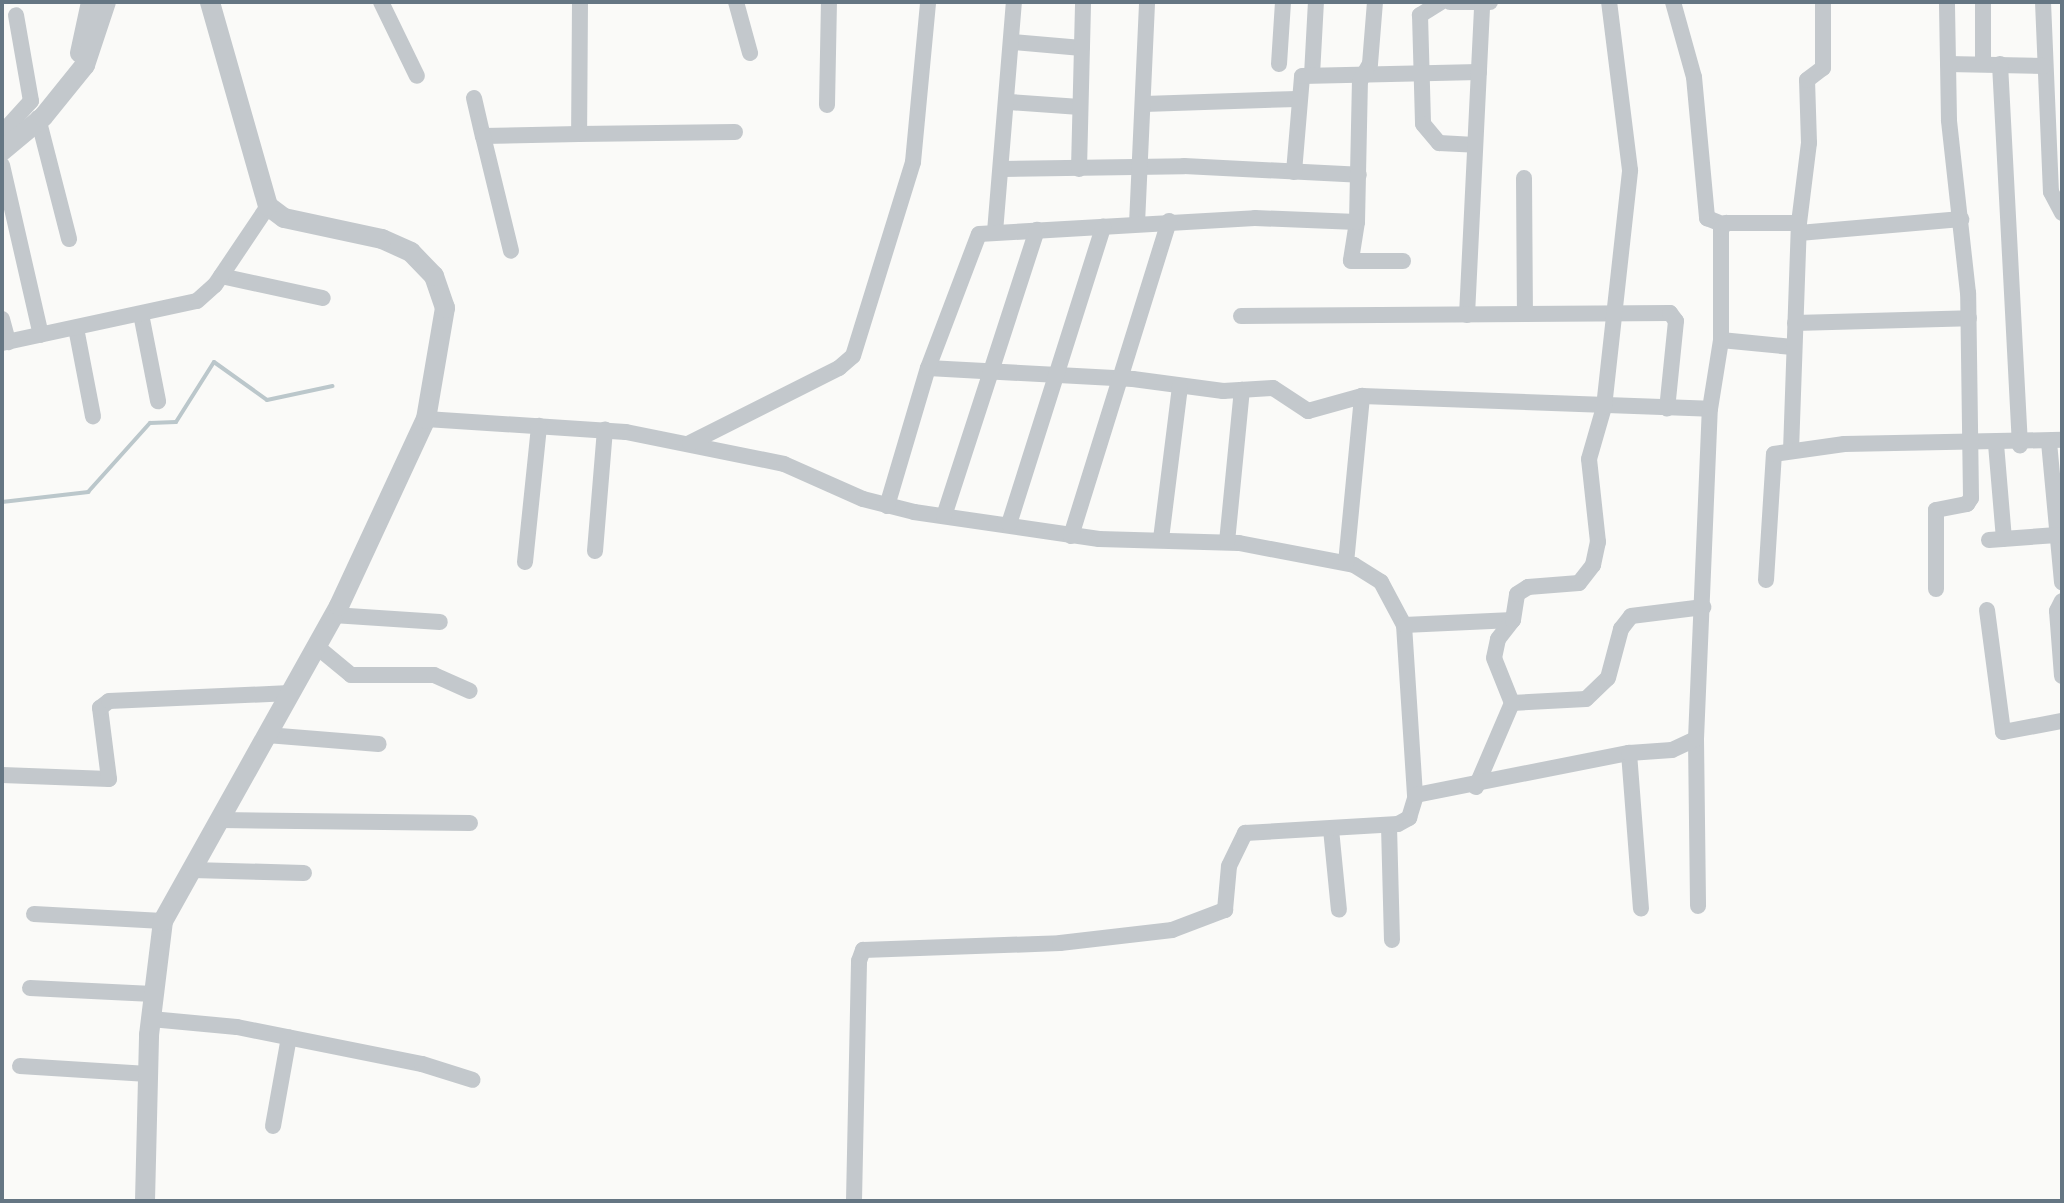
<!DOCTYPE html>
<html>
<head>
<meta charset="utf-8">
<style>
  body { margin:0 }
  #map { position:relative; width:2064px; height:1203px; overflow:hidden; background:#fafaf8; font-family:"Nunito Sans",sans-serif }
  div>[style] { position:absolute }
  .stream>* { height:4px; margin:-2px; padding:0 2px; transform-origin:2px; border-radius:2px; background:#bbc7cb }
  .minor>* { height:16px; margin:-8px; padding:0 8px; transform-origin:8px; border-radius:8px; background:#c3c8cc }
  .tertiary>* { height:20px; margin:-10px; padding:0 10px; transform-origin:10px; border-radius:10px; background:#c3c8cc }
  .tertiary-bridge>* { height:20px; margin:-10px; padding:0 10px; transform-origin:10px; border-radius:10px; background:#c3c8cc }
  span { translate:-50% -50%; white-space:nowrap; text-align:center; line-height:1.15; -webkit-text-stroke:8px #fff; paint-order:stroke }
  .frame { position:absolute; inset:0; border:4px solid #657683; pointer-events:none }
</style>
</head>
<body>
<div id="map">
  <div class="stream">
    <i style="left:2px;top:502px;width:87px;rotate:-6.6deg"></i>
    <i style="left:88px;top:492px;width:93px;rotate:-48.1deg"></i>
    <i style="left:150px;top:423px;width:26px;rotate:-2deg"></i>
    <i style="left:176px;top:422px;width:71px;rotate:-57.7deg"></i>
    <i style="left:214px;top:362px;width:65px;rotate:35.6deg"></i>
    <i style="left:267px;top:400px;width:67px;rotate:-12deg"></i>
  </div>
  <div class="minor">
    <i style="left:381px;top:2px;width:82px;rotate:64.1deg"></i>
    <i style="left:580px;top:2px;width:132px;rotate:90.4deg"></i>
    <i style="left:579px;top:134px;width:156px;rotate:-0.7deg"></i>
    <i style="left:736px;top:2px;width:53px;rotate:74.6deg"></i>
    <i style="left:1441px;top:2px;width:25px;rotate:148deg"></i>
    <i style="left:1420px;top:15px;width:109px;rotate:88.4deg"></i>
    <i style="left:1423px;top:124px;width:25px;rotate:50deg"></i>
    <i style="left:1439px;top:143px;width:36px;rotate:3deg"></i>
    <i style="left:1450px;top:2px;width:40px"></i>
    <i style="left:1673px;top:2px;width:78px;rotate:74.4deg"></i>
    <i style="left:1694px;top:77px;width:142px;rotate:84.7deg"></i>
    <i style="left:1707px;top:218px;width:16px;rotate:22deg"></i>
    <i style="left:2043px;top:2px;width:190px;rotate:87.6deg"></i>
    <i style="left:2051px;top:192px;width:24px;rotate:62deg"></i>
    <i style="left:1012px;top:42px;width:70px;rotate:4.9deg"></i>
    <i style="left:1279px;top:64px;width:62px;rotate:-86.3deg"></i>
    <i style="left:1948px;top:64px;width:96px;rotate:1.2deg"></i>
    <i style="left:1983px;top:64px;width:62px;rotate:-90deg"></i>
    <i style="left:2000px;top:64px;width:382px;rotate:87deg"></i>
    <i style="left:1312px;top:75px;width:73px;rotate:-86.9deg"></i>
    <i style="left:474px;top:98px;width:39px;rotate:77deg"></i>
    <i style="left:483px;top:136px;width:96px;rotate:-1.2deg"></i>
    <i style="left:1009px;top:102px;width:71px;rotate:4deg"></i>
    <i style="left:1144px;top:104px;width:153px;rotate:-1.9deg"></i>
    <i style="left:827px;top:105px;width:103px;rotate:-88.9deg"></i>
    <i style="left:38px;top:118px;width:125px;rotate:75.6deg"></i>
    <i style="left:2px;top:133px;width:43px;rotate:-47.8deg"></i>
    <i style="left:31px;top:101px;width:87px;rotate:-99.9deg"></i>
    <i style="left:483px;top:136px;width:118px;rotate:76.3deg"></i>
    <i style="left:2px;top:165px;width:174px;rotate:77.1deg"></i>
    <i style="left:1003px;top:169px;width:181px;rotate:-0.9deg"></i>
    <i style="left:1184px;top:166px;width:175px;rotate:2.9deg"></i>
    <i style="left:1079px;top:169px;width:167px;rotate:-88.6deg"></i>
    <i style="left:1294px;top:172px;width:96px;rotate:-85.2deg"></i>
    <i style="left:1302px;top:76px;width:177px;rotate:-1.3deg"></i>
    <i style="left:1524px;top:178px;width:136px;rotate:89.6deg"></i>
    <i style="left:1357px;top:222px;width:39px;rotate:99deg"></i>
    <i style="left:1351px;top:261px;width:52px"></i>
    <i style="left:1137px;top:224px;width:222px;rotate:-87.4deg"></i>
    <i style="left:995px;top:232px;width:231px;rotate:-85.3deg"></i>
    <i style="left:1799px;top:233px;width:163px;rotate:-4.9deg"></i>
    <i style="left:221px;top:276px;width:104px;rotate:12.2deg"></i>
    <i style="left:141px;top:314px;width:89px;rotate:78.9deg"></i>
    <i style="left:1467px;top:315px;width:312px;rotate:-87.2deg"></i>
    <i style="left:1241px;top:316px;width:429px;rotate:-0.4deg"></i>
    <i style="left:1670px;top:313px;width:10px;rotate:53deg"></i>
    <i style="left:1676px;top:321px;width:88px;rotate:95.8deg"></i>
    <i style="left:2px;top:319px;width:24px;rotate:75deg"></i>
    <i style="left:1795px;top:323px;width:174px;rotate:-1.6deg"></i>
    <i style="left:76px;top:328px;width:90px;rotate:79.1deg"></i>
    <i style="left:1721px;top:340px;width:72px;rotate:5.6deg"></i>
    <i style="left:2px;top:343px;width:199px;rotate:-12.2deg"></i>
    <i style="left:197px;top:301px;width:24px;rotate:-42deg"></i>
    <i style="left:215px;top:285px;width:95px;rotate:-56.1deg"></i>
    <i style="left:928px;top:368px;width:205px;rotate:3.1deg"></i>
    <i style="left:1133px;top:379px;width:91px;rotate:7.6deg"></i>
    <i style="left:1223px;top:391px;width:50px;rotate:-3.4deg"></i>
    <i style="left:1273px;top:388px;width:42px;rotate:33.3deg"></i>
    <i style="left:1308px;top:411px;width:56px;rotate:-15.5deg"></i>
    <i style="left:1362px;top:396px;width:348px;rotate:2.1deg"></i>
    <i style="left:426px;top:419px;width:200px;rotate:3.7deg"></i>
    <i style="left:626px;top:432px;width:161px;rotate:11.4deg"></i>
    <i style="left:784px;top:464px;width:86px;rotate:23.9deg"></i>
    <i style="left:863px;top:499px;width:53px;rotate:14.3deg"></i>
    <i style="left:914px;top:512px;width:187px;rotate:8.3deg"></i>
    <i style="left:1099px;top:539px;width:140px;rotate:1.6deg"></i>
    <i style="left:1239px;top:543px;width:117px;rotate:10.8deg"></i>
    <i style="left:1354px;top:565px;width:32px;rotate:32deg"></i>
    <i style="left:1381px;top:582px;width:49px;rotate:61.9deg"></i>
    <i style="left:1404px;top:625px;width:171px;rotate:86.3deg"></i>
    <i style="left:2049px;top:442px;width:141px;rotate:84.7deg"></i>
    <i style="left:690px;top:443px;width:167px;rotate:-26.7deg"></i>
    <i style="left:839px;top:368px;width:18px;rotate:-41deg"></i>
    <i style="left:853px;top:356px;width:203px;rotate:-72.8deg"></i>
    <i style="left:913px;top:162px;width:161px;rotate:-84.6deg"></i>
    <i style="left:1996px;top:444px;width:95px;rotate:85.2deg"></i>
    <i style="left:1791px;top:451px;width:228px;rotate:-88deg"></i>
    <i style="left:1799px;top:223px;width:81px;rotate:-82.9deg"></i>
    <i style="left:1809px;top:143px;width:63px;rotate:-91.8deg"></i>
    <i style="left:1807px;top:80px;width:20px;rotate:-37deg"></i>
    <i style="left:1823px;top:68px;width:66px;rotate:-90deg"></i>
    <i style="left:887px;top:506px;width:144px;rotate:-73.5deg"></i>
    <i style="left:928px;top:368px;width:143px;rotate:-69.2deg"></i>
    <i style="left:979px;top:234px;width:276px;rotate:-3.3deg"></i>
    <i style="left:1255px;top:218px;width:102px;rotate:2.2deg"></i>
    <i style="left:1357px;top:222px;width:141px;rotate:-88.8deg"></i>
    <i style="left:1360px;top:81px;width:20px;rotate:-60deg"></i>
    <i style="left:1370px;top:64px;width:62px;rotate:-85.4deg"></i>
    <i style="left:944px;top:516px;width:301px;rotate:-72deg"></i>
    <i style="left:1009px;top:524px;width:312px;rotate:-72.4deg"></i>
    <i style="left:1071px;top:536px;width:330px;rotate:-72.7deg"></i>
    <i style="left:1161px;top:539px;width:154px;rotate:-82.9deg"></i>
    <i style="left:1989px;top:540px;width:68px;rotate:-4.2deg"></i>
    <i style="left:1227px;top:542px;width:153px;rotate:-84.4deg"></i>
    <i style="left:595px;top:551px;width:122px;rotate:-85.3deg"></i>
    <i style="left:525px;top:562px;width:137px;rotate:-84.1deg"></i>
    <i style="left:1346px;top:563px;width:168px;rotate:-84.5deg"></i>
    <i style="left:1766px;top:580px;width:126px;rotate:-86.4deg"></i>
    <i style="left:1774px;top:454px;width:71px;rotate:-8.1deg"></i>
    <i style="left:1844px;top:444px;width:218px;rotate:-1.1deg"></i>
    <i style="left:1936px;top:589px;width:79px;rotate:-90deg"></i>
    <i style="left:1936px;top:510px;width:32px;rotate:-11deg"></i>
    <i style="left:1967px;top:504px;width:7px;rotate:-56deg"></i>
    <i style="left:1971px;top:498px;width:205px;rotate:-90.8deg"></i>
    <i style="left:1968px;top:293px;width:174px;rotate:-96.3deg"></i>
    <i style="left:1949px;top:120px;width:118px;rotate:-91deg"></i>
    <i style="left:2062px;top:601px;width:11px;rotate:117deg"></i>
    <i style="left:2057px;top:611px;width:65px;rotate:85.6deg"></i>
    <i style="left:1987px;top:610px;width:123px;rotate:82.5deg"></i>
    <i style="left:2003px;top:732px;width:60px;rotate:-10.6deg"></i>
    <i style="left:333px;top:615px;width:107px;rotate:3.7deg"></i>
    <i style="left:1404px;top:625px;width:109px;rotate:-2.6deg"></i>
    <i style="left:316px;top:646px;width:45px;rotate:39.6deg"></i>
    <i style="left:351px;top:675px;width:83px"></i>
    <i style="left:434px;top:675px;width:39px;rotate:24deg"></i>
    <i style="left:1512px;top:703px;width:74px;rotate:-3.1deg"></i>
    <i style="left:1586px;top:699px;width:30px;rotate:-44deg"></i>
    <i style="left:1608px;top:678px;width:51px;rotate:-75.1deg"></i>
    <i style="left:1621px;top:629px;width:16px;rotate:-52deg"></i>
    <i style="left:1631px;top:616px;width:73px;rotate:-7.1deg"></i>
    <i style="left:267px;top:735px;width:112px;rotate:4.6deg"></i>
    <i style="left:1696px;top:739px;width:167px;rotate:89.3deg"></i>
    <i style="left:1629px;top:753px;width:156px;rotate:85.6deg"></i>
    <i style="left:2px;top:775px;width:107px;rotate:2.1deg"></i>
    <i style="left:109px;top:779px;width:72px;rotate:-97.2deg"></i>
    <i style="left:100px;top:708px;width:11px;rotate:-38deg"></i>
    <i style="left:109px;top:701px;width:181px;rotate:-2.5deg"></i>
    <i style="left:1476px;top:787px;width:91px;rotate:-66.8deg"></i>
    <i style="left:1512px;top:703px;width:48px;rotate:-111.8deg"></i>
    <i style="left:1494px;top:658px;width:19px;rotate:-78deg"></i>
    <i style="left:1498px;top:639px;width:24px;rotate:-52deg"></i>
    <i style="left:1513px;top:620px;width:26px;rotate:-81deg"></i>
    <i style="left:1517px;top:594px;width:13px;rotate:-32deg"></i>
    <i style="left:1528px;top:587px;width:51px;rotate:-4.5deg"></i>
    <i style="left:1579px;top:583px;width:23px;rotate:-52deg"></i>
    <i style="left:1593px;top:565px;width:24px;rotate:-78deg"></i>
    <i style="left:1598px;top:542px;width:83px;rotate:-96.2deg"></i>
    <i style="left:1589px;top:459px;width:54px;rotate:-73.9deg"></i>
    <i style="left:1604px;top:407px;width:238px;rotate:-83.7deg"></i>
    <i style="left:1630px;top:170px;width:169px;rotate:-97.1deg"></i>
    <i style="left:221px;top:820px;width:249px;rotate:0.7deg"></i>
    <i style="left:1389px;top:826px;width:114px;rotate:88.5deg"></i>
    <i style="left:1331px;top:829px;width:81px;rotate:84.4deg"></i>
    <i style="left:192px;top:870px;width:112px;rotate:1.5deg"></i>
    <i style="left:34px;top:914px;width:129px;rotate:3.1deg"></i>
    <i style="left:30px;top:988px;width:123px;rotate:2.8deg"></i>
    <i style="left:151px;top:1019px;width:86px;rotate:5.3deg"></i>
    <i style="left:237px;top:1027px;width:189px;rotate:11.3deg"></i>
    <i style="left:422px;top:1064px;width:53px;rotate:17.4deg"></i>
    <i style="left:20px;top:1066px;width:128px;rotate:3.6deg"></i>
    <i style="left:273px;top:1126px;width:90px;rotate:-79.8deg"></i>
    <i style="left:854px;top:1201px;width:240px;rotate:-88.8deg"></i>
    <i style="left:859px;top:961px;width:12px;rotate:-70deg"></i>
    <i style="left:863px;top:950px;width:197px;rotate:-2deg"></i>
    <i style="left:1060px;top:943px;width:113px;rotate:-6.6deg"></i>
    <i style="left:1172px;top:930px;width:57px;rotate:-20.7deg"></i>
    <i style="left:1225px;top:910px;width:44px;rotate:-84.8deg"></i>
    <i style="left:1229px;top:866px;width:37px;rotate:-64deg"></i>
    <i style="left:1245px;top:833px;width:153px;rotate:-3.4deg"></i>
    <i style="left:1398px;top:824px;width:13px;rotate:-29deg"></i>
    <i style="left:1409px;top:818px;width:24px;rotate:-73deg"></i>
    <i style="left:1416px;top:795px;width:217px;rotate:-11.2deg"></i>
    <i style="left:1629px;top:753px;width:43px;rotate:-4deg"></i>
    <i style="left:1672px;top:750px;width:26px;rotate:-25deg"></i>
    <i style="left:1696px;top:739px;width:330px;rotate:-87.6deg"></i>
    <i style="left:1710px;top:409px;width:70px;rotate:-80.9deg"></i>
    <i style="left:1721px;top:340px;width:111px;rotate:-90deg"></i>
    <i style="left:1721px;top:229px;width:8px;rotate:-50deg"></i>
    <i style="left:1726px;top:223px;width:73px"></i>
  </div>
  <div class="tertiary">
    <i style="left:80px;top:53px;width:52px;rotate:-77.8deg"></i>
    <i style="left:145px;top:1201px;width:166px;rotate:-88.6deg"></i>
    <i style="left:149px;top:1035px;width:115px;rotate:-83deg"></i>
    <i style="left:163px;top:921px;width:361px;rotate:-60.8deg"></i>
    <i style="left:339px;top:606px;width:206px;rotate:-65.1deg"></i>
    <i style="left:426px;top:419px;width:113px;rotate:-80.3deg"></i>
    <i style="left:445px;top:308px;width:34px;rotate:-109deg"></i>
    <i style="left:434px;top:276px;width:33px;rotate:-134deg"></i>
    <i style="left:411px;top:252px;width:32px;rotate:-156deg"></i>
    <i style="left:382px;top:239px;width:100px;rotate:-167.9deg"></i>
    <i style="left:284px;top:218px;width:20px;rotate:-143deg"></i>
    <i style="left:268px;top:206px;width:212px;rotate:-105.9deg"></i>
  </div>
  <div class="tertiary-bridge">
    <i style="left:2px;top:151px;width:53px;rotate:-39.7deg"></i>
    <i style="left:43px;top:117px;width:67px;rotate:-51.1deg"></i>
    <i style="left:85px;top:65px;width:66px;rotate:-71.6deg"></i>
  </div>
  <div class="frame"></div>
</div>
</body>
</html>
